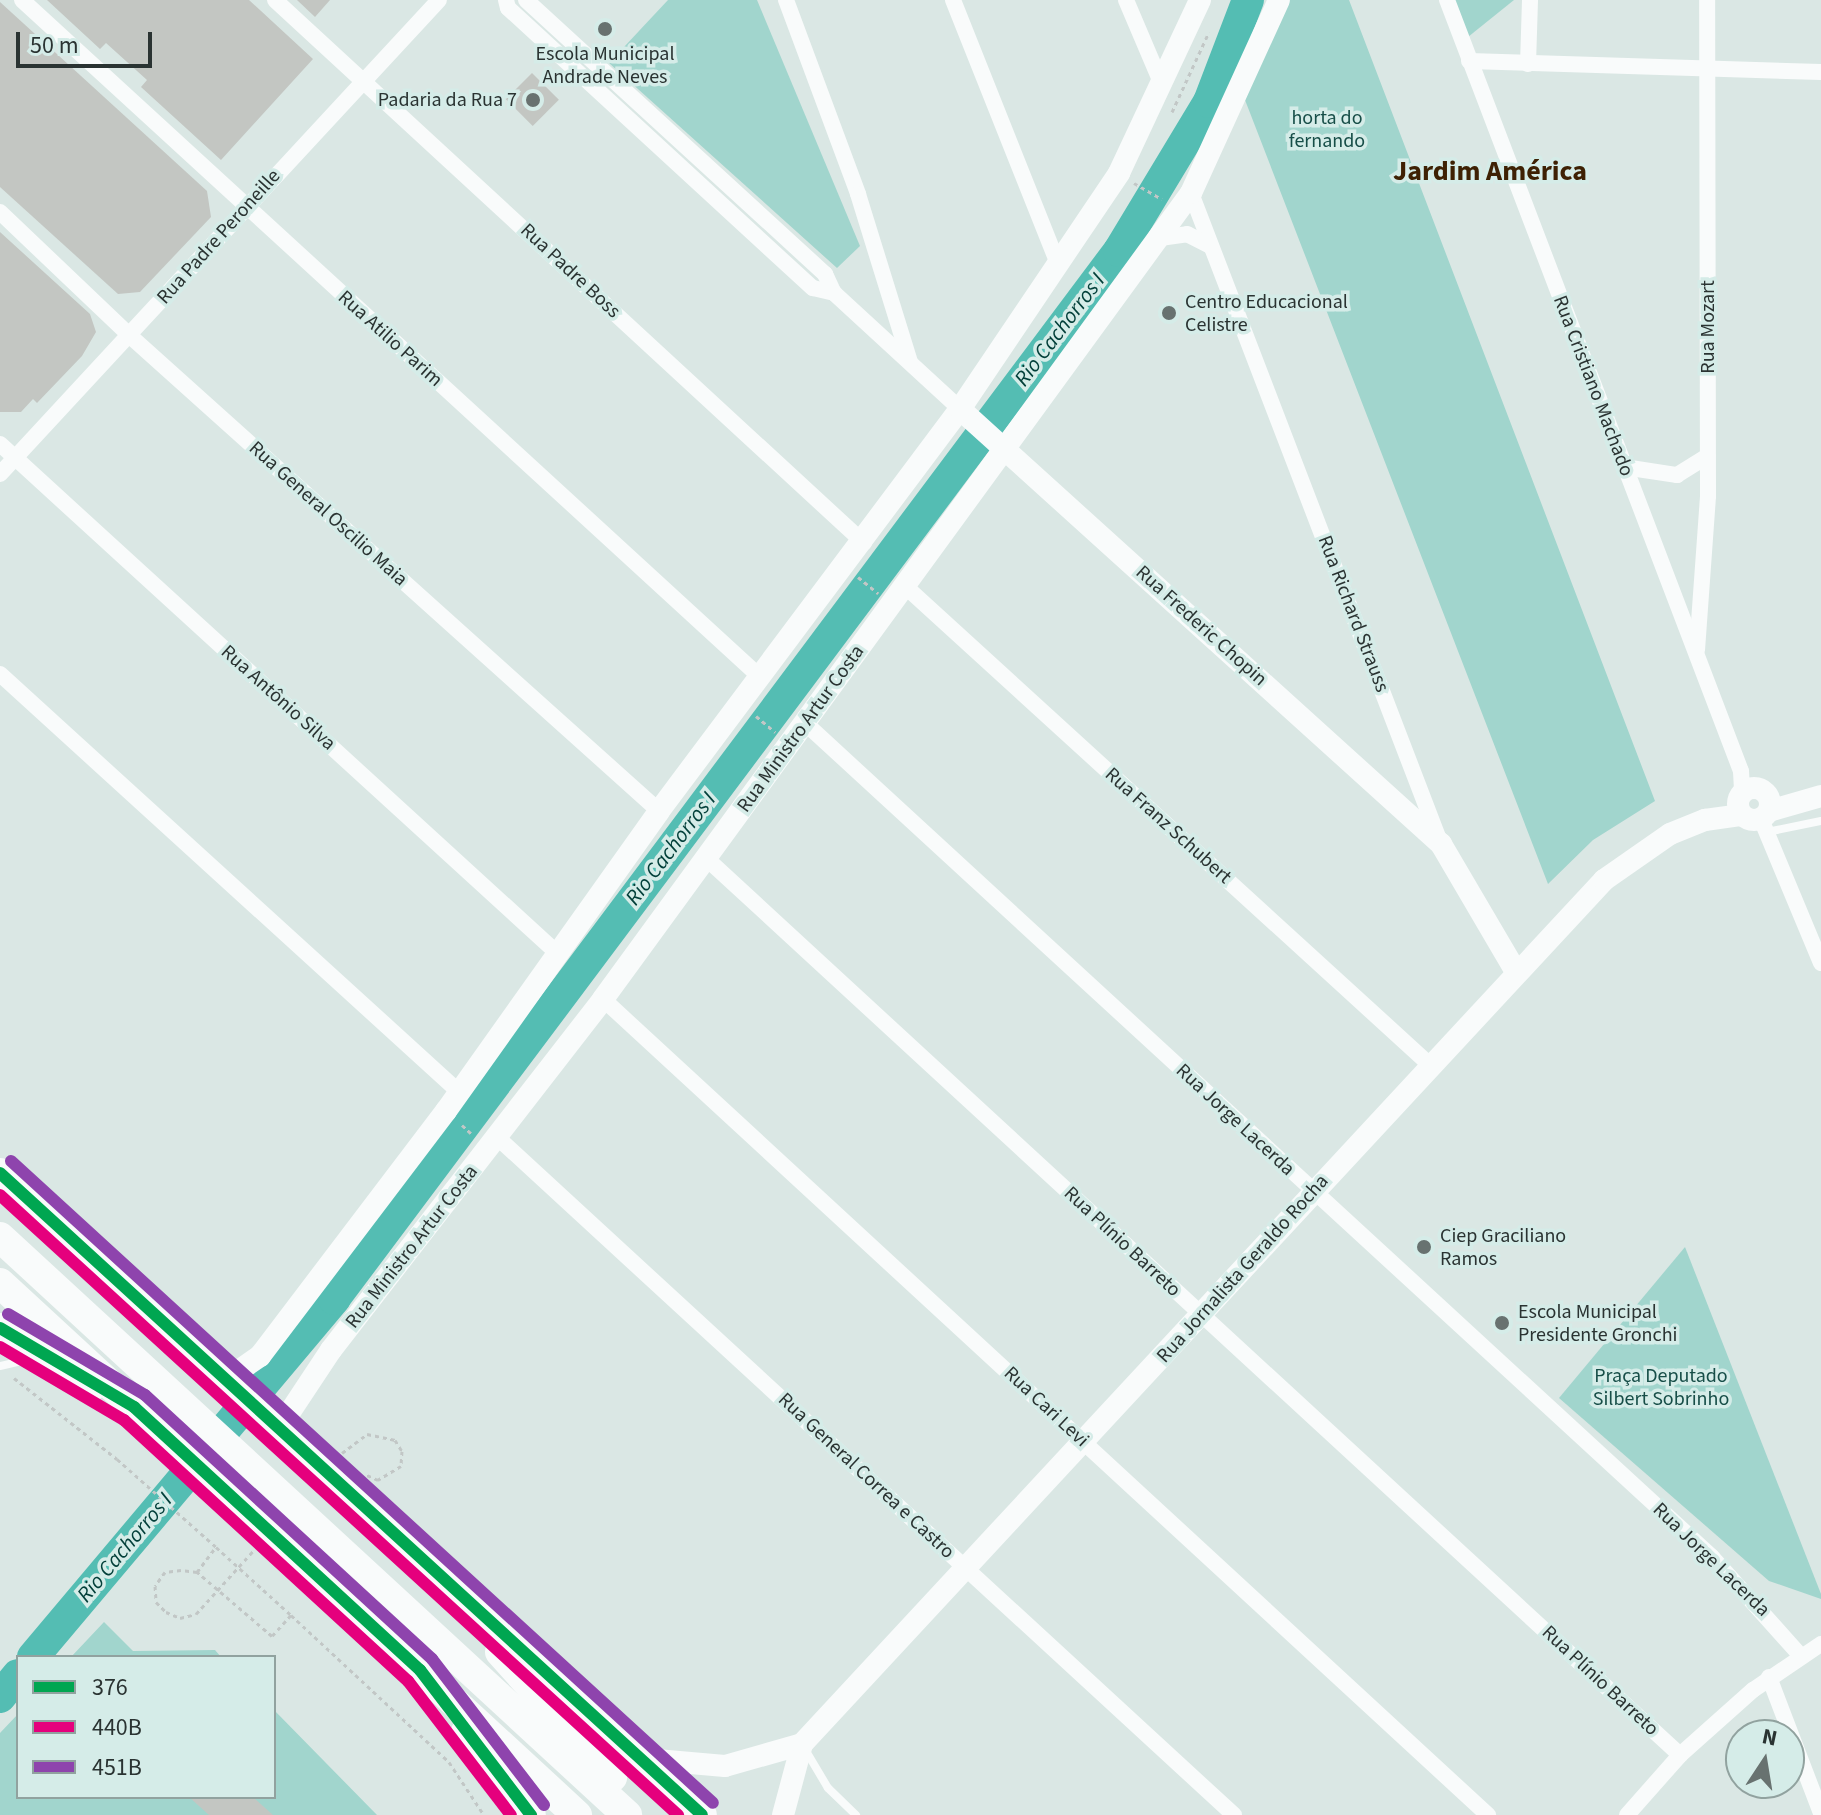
<!DOCTYPE html>
<html>
<head>
<meta charset="utf-8">
<style>
  body { margin:0 }
  #map { position:relative; width:1821px; height:1815px; overflow:hidden; background:#dae7e4; font-family:"Source Sans 3",sans-serif }
  div>[style] { position:absolute }
  .green>* { inset:0; background:#a1d5cd }
  .river>* { height:32px; margin:-16px; padding:0 16px; transform-origin:16px; border-radius:16px; background:#54bdb3 }
  .building>* { inset:0; background:#c3c6c2; transform-origin:0 0 }
  .path>* { height:3px; margin-top:-1.5px; transform-origin:0; background:repeating-linear-gradient(90deg,#c2c7c6 0 4px,transparent 0 8px) }
  .lane>* { height:8px; margin:-4px; padding:0 4px; transform-origin:4px; border-radius:4px; background:#f9fbfb }
  .street>* { height:16px; margin:-8px; padding:0 8px; transform-origin:8px; border-radius:8px; background:#f9fbfb }
  .secondary>* { height:22px; margin:-11px; padding:0 11px; transform-origin:11px; border-radius:11px; background:#f9fbfb }
  .secondary>.ring { margin:-11px; padding:0; box-sizing:content-box; background:none; border:22px solid #f9fbfb; border-radius:50% }
  .highway>* { height:30px; margin:-15px; padding:0 15px; transform-origin:15px; border-radius:15px; background:#f9fbfb }
  .bus-1>* { height:12px; margin:-6px; padding:0 6px; transform-origin:6px; border-radius:6px; background:#00a651 }
  .bus-2>* { height:12px; margin:-6px; padding:0 6px; transform-origin:6px; border-radius:6px; background:#e5007d }
  .bus-3>* { height:12px; margin:-6px; padding:0 6px; transform-origin:6px; border-radius:6px; background:#8e44ad }
  .dots>* { width:22px; height:22px; translate:-50% -50%; box-sizing:border-box; border:4px solid #d5ece8; border-radius:50% }
  span { translate:-50% -50%; white-space:nowrap; text-align:center; line-height:1.15; -webkit-text-stroke:7px #d5ece8; paint-order:stroke }
  .poi-label { font-size:20px; color:#2a3332 }
  .right { translate:-100% -50%; text-align:right }
  .left { translate:0 -50%; text-align:left }
  .park-label { font-size:20px; color:#174e48 }
  .street-label { font-size:20px; color:#2a3332 }
  .water-label { font-size:22px; color:#03403a; font-style:italic }
  .district-label { font-size:28px; color:#3e2104; font-weight:700 }
  .legend { position:absolute; left:16px; top:1655px; width:260px; height:144px; box-sizing:border-box; background:#d5ece8; border:2px solid #91a29f; margin:0; padding:10px 14px; list-style:none; font-size:24px; color:#2a3332 }
  .legend li { display:flex; align-items:center; gap:16px; height:40px }
  .legend b { width:40px; border:2px solid #91a29f }
  .north { position:absolute; left:1725px; top:1719px; width:80px; height:80px; box-sizing:border-box; background:#d5ece8; border:2px solid #91a29f; border-radius:50%; rotate:12deg; font-size:22px; font-weight:700; line-height:32px; text-align:center; color:#2a3332 }
  .north::after { content:''; display:block; margin:auto; width:28px; height:36px; background:#687270; clip-path:polygon(50% 0,100% 100%,50% 72%,0 100%) }
  .scale { position:absolute; left:16px; top:32px; width:136px; height:36px; box-sizing:border-box; border:4px solid #2a3332; border-top:0; padding-left:10px; font-size:24px; line-height:28px; white-space:nowrap; color:#2a3332; -webkit-text-stroke:6px #d5ece8; paint-order:stroke }
</style>
</head>
<body>
<div id="map">
  <div class="green">
    <i style="clip-path:polygon(668px 0,757px 0,860px 246px,837px 268px,609px 63px)"></i>
    <i style="clip-path:polygon(1286px 0,1349px 0,1655px 801px,1593px 840px,1548px 884px,1245px 100px)"></i>
    <i style="clip-path:polygon(1453px 0,1514px 0,1468px 37px)"></i>
    <i style="clip-path:polygon(1685px 1247px,1821px 1594px,1821px 1599px,1769px 1581px,1559px 1398px)"></i>
    <i style="clip-path:polygon(104px 1622px,133px 1651px,215px 1650px,221px 1657px,71px 1657px)"></i>
    <i style="clip-path:polygon(274px 1710px,377px 1815px,0 1815px,0 1733px,18px 1714px,18px 1797px,274px 1797px)"></i>
  </div>
  <div class="river">
    <i style="left:33px;top:1657px;width:468px;rotate:-49.9deg"></i>
    <i style="left:334px;top:1299px;width:1309px;rotate:-53.17deg"></i>
    <i style="left:1119px;top:251px;width:174px;rotate:-58.9deg"></i>
    <i style="left:1209px;top:102px;width:109px;rotate:-69.1deg"></i>
    <i style="left:0;top:1697px;width:28px;rotate:-51deg"></i>
  </div>
  <div class="building">
    <i style="clip-path:polygon(47px 0,249px 0,313px 59px,221px 160px,141px 87px,147px 80px,106px 43px,100px 49px)"></i>
    <i style="clip-path:polygon(297px 0,330px 0,315px 17px)"></i>
    <i style="clip-path:polygon(0 2px,207px 191px,211px 217px,140px 292px,118px 294px,0 187px)"></i>
    <i style="left:532px;top:73px;width:38px;height:37px;rotate:45deg"></i>
    <i style="clip-path:polygon(0 232px,90px 314px,96px 332px,82px 356px,37px 403px,33px 399px,21px 412px,0 412px)"></i>
    <i style="clip-path:polygon(189px 1797px,253px 1797px,273px 1815px,209px 1815px)"></i>
  </div>
  <div class="path">
    <i style="left:1172px;top:112px;width:88px;rotate:-65.2deg"></i>
    <i style="left:1134px;top:183px;width:32px;rotate:30deg"></i>
    <i style="left:858px;top:577px;width:26px;rotate:39deg"></i>
    <i style="left:756px;top:716px;width:25px;rotate:40deg"></i>
    <i style="left:462px;top:1125px;width:16px;rotate:43deg"></i>
    <i style="left:14px;top:1378px;width:131px;rotate:38.2deg"></i>
    <i style="left:117px;top:1459px;width:132px;rotate:41.6deg"></i>
    <i style="left:216px;top:1547px;width:101px;rotate:42.2deg"></i>
    <i style="left:291px;top:1615px;width:28px;rotate:132deg"></i>
    <i style="left:272px;top:1636px;width:99px;rotate:-139.5deg"></i>
    <i style="left:197px;top:1572px;width:16px;rotate:-173deg"></i>
    <i style="left:181px;top:1570px;width:16px;rotate:173deg"></i>
    <i style="left:165px;top:1572px;width:17px;rotate:126deg"></i>
    <i style="left:155px;top:1586px;width:16px;rotate:86deg"></i>
    <i style="left:156px;top:1602px;width:14px;rotate:45deg"></i>
    <i style="left:166px;top:1612px;width:15px;rotate:23deg"></i>
    <i style="left:180px;top:1618px;width:16px;rotate:-14deg"></i>
    <i style="left:196px;top:1614px;width:86px;rotate:-47.8deg"></i>
    <i style="left:342px;top:1453px;width:31px;rotate:-37deg"></i>
    <i style="left:367px;top:1434px;width:29px;rotate:12deg"></i>
    <i style="left:395px;top:1440px;width:13px;rotate:58deg"></i>
    <i style="left:402px;top:1451px;width:15px;rotate:94deg"></i>
    <i style="left:401px;top:1466px;width:27px;rotate:149deg"></i>
    <i style="left:378px;top:1480px;width:12px;rotate:-156deg"></i>
    <i style="left:197px;top:1572px;width:31px;rotate:-53deg"></i>
    <i style="left:291px;top:1615px;width:216px;rotate:42.9deg"></i>
    <i style="left:449px;top:1762px;width:64px;rotate:56.6deg"></i>
  </div>
  <div class="lane">
    <i style="left:1767px;top:832px;width:55px;rotate:-11.5deg"></i>
    <i style="left:0;top:1366px;width:23px;rotate:-13deg"></i>
    <i style="left:806px;top:1751px;width:43px;rotate:59.3deg"></i>
    <i style="left:828px;top:1788px;width:39px;rotate:44deg"></i>
  </div>
  <div class="street">
    <i style="left:22px;top:0;width:1001px;rotate:42.53deg"></i>
    <i style="left:275px;top:0;width:801px;rotate:42.67deg"></i>
    <i style="left:506px;top:0;width:8px;rotate:76deg"></i>
    <i style="left:508px;top:8px;width:414px;rotate:42.6deg"></i>
    <i style="left:813px;top:288px;width:22px;rotate:13deg"></i>
    <i style="left:526px;top:0;width:406px;rotate:42.5deg"></i>
    <i style="left:825px;top:274px;width:21px;rotate:65deg"></i>
    <i style="left:834px;top:293px;width:171px;rotate:42.6deg"></i>
    <i style="left:786px;top:0;width:207px;rotate:69.6deg"></i>
    <i style="left:858px;top:194px;width:176px;rotate:72.8deg"></i>
    <i style="left:953px;top:0;width:284px;rotate:68.3deg"></i>
    <i style="left:1126px;top:0;width:92px;rotate:67deg"></i>
    <i style="left:1447px;top:0;width:825px;rotate:69.13deg"></i>
    <i style="left:1741px;top:771px;width:21px;rotate:87deg"></i>
    <i style="left:1469px;top:61px;width:352px;rotate:1.8deg"></i>
    <i style="left:1528px;top:64px;width:64px;rotate:-88.2deg"></i>
    <i style="left:1191px;top:193px;width:695px;rotate:69.01deg"></i>
    <i style="left:0;top:212px;width:178px;rotate:43.6deg"></i>
    <i style="left:129px;top:335px;width:712px;rotate:41.93deg"></i>
    <i style="left:1160px;top:238px;width:27px;rotate:-8deg"></i>
    <i style="left:1187px;top:234px;width:27px;rotate:27deg"></i>
    <i style="left:0;top:444px;width:753px;rotate:42.42deg"></i>
    <i style="left:1624px;top:467px;width:54px;rotate:8.6deg"></i>
    <i style="left:1677px;top:475px;width:36px;rotate:-32deg"></i>
    <i style="left:0;top:474px;width:646px;rotate:-47.2deg"></i>
    <i style="left:906px;top:587px;width:709px;rotate:42.37deg"></i>
    <i style="left:1697px;top:650px;width:154px;rotate:-85.9deg"></i>
    <i style="left:1708px;top:496px;width:496px;rotate:-90.1deg"></i>
    <i style="left:0;top:674px;width:621px;rotate:42.32deg"></i>
    <i style="left:805px;top:723px;width:1232px;rotate:42.6deg"></i>
    <i style="left:1712px;top:1557px;width:132px;rotate:48.1deg"></i>
    <i style="left:1761px;top:819px;width:156px;rotate:67.4deg"></i>
    <i style="left:707px;top:859px;width:1323px;rotate:42.64deg"></i>
    <i style="left:603px;top:999px;width:1204px;rotate:42.68deg"></i>
    <i style="left:498px;top:1138px;width:1000px;rotate:42.61deg"></i>
    <i style="left:1769px;top:1677px;width:146px;rotate:69.1deg"></i>
    <i style="left:1627px;top:1815px;width:80px;rotate:-48.5deg"></i>
    <i style="left:1680px;top:1755px;width:98px;rotate:-41.7deg"></i>
    <i style="left:1753px;top:1690px;width:82px;rotate:-34.1deg"></i>
  </div>
  <div class="secondary">
    <i style="left:960px;top:409px;width:649px;rotate:42.13deg"></i>
    <i style="left:1441px;top:844px;width:148px;rotate:59.6deg"></i>
    <i class="ring" style="left:1738px;top:788px;width:10px;height:10px"></i>
    <i style="left:1769px;top:811px;width:54px;rotate:-16.1deg"></i>
    <i style="left:224px;top:1381px;width:44px;rotate:-34.8deg"></i>
    <i style="left:260px;top:1356px;width:308px;rotate:-52.8deg"></i>
    <i style="left:446px;top:1111px;width:368px;rotate:-54.6deg"></i>
    <i style="left:659px;top:811px;width:502px;rotate:-53.18deg"></i>
    <i style="left:960px;top:409px;width:285px;rotate:-56deg"></i>
    <i style="left:1119px;top:173px;width:191px;rotate:-64.9deg"></i>
    <i style="left:278px;top:1430px;width:96px;rotate:-56.5deg"></i>
    <i style="left:331px;top:1350px;width:444px;rotate:-52.2deg"></i>
    <i style="left:603px;top:999px;width:998px;rotate:-53.89deg"></i>
    <i style="left:1191px;top:193px;width:212px;rotate:-65.5deg"></i>
    <i style="left:645px;top:1759px;width:80px;rotate:5deg"></i>
    <i style="left:725px;top:1766px;width:80px;rotate:-15.9deg"></i>
    <i style="left:783px;top:1815px;width:73px;rotate:-75deg"></i>
    <i style="left:802px;top:1744px;width:1179px;rotate:-47.13deg"></i>
    <i style="left:1604px;top:880px;width:80px;rotate:-34.9deg"></i>
    <i style="left:1670px;top:834px;width:38px;rotate:-22deg"></i>
    <i style="left:1705px;top:820px;width:37px;rotate:-8deg"></i>
  </div>
  <div class="highway">
    <i style="left:0;top:1173px;width:951px;rotate:42.44deg"></i>
    <i style="left:0;top:1237px;width:853px;rotate:42.67deg"></i>
    <i style="left:0;top:1283px;width:785px;rotate:42.68deg"></i>
    <i style="left:0;top:1328px;width:109px;rotate:32.2deg"></i>
    <i style="left:500px;top:1652px;width:168px;rotate:48.1deg"></i>
    <i style="left:466px;top:1732px;width:105px;rotate:51.9deg"></i>
  </div>
  <div class="bus-1">
    <i style="left:0;top:1173px;width:951px;rotate:42.44deg"></i>
    <i style="left:0;top:1328px;width:156px;rotate:30.5deg"></i>
    <i style="left:134px;top:1407px;width:389px;rotate:42.6deg"></i>
    <i style="left:420px;top:1670px;width:183px;rotate:52.6deg"></i>
  </div>
  <div class="bus-2">
    <i style="left:0;top:1195px;width:919px;rotate:42.44deg"></i>
    <i style="left:0;top:1347px;width:144px;rotate:30.5deg"></i>
    <i style="left:124px;top:1420px;width:386px;rotate:42.6deg"></i>
    <i style="left:408px;top:1681px;width:169px;rotate:52.5deg"></i>
  </div>
  <div class="bus-3">
    <i style="left:11px;top:1161px;width:951px;rotate:42.44deg"></i>
    <i style="left:8px;top:1314px;width:159px;rotate:30.6deg"></i>
    <i style="left:145px;top:1395px;width:390px;rotate:42.6deg"></i>
    <i style="left:432px;top:1659px;width:184px;rotate:52.5deg"></i>
  </div>
  <div class="dots">
    <i style="left:605px;top:29px;background:#687270"></i>
    <i style="left:533px;top:100px;background:#687270"></i>
    <i style="left:1169px;top:313px;background:#687270"></i>
    <i style="left:1424px;top:1247px;background:#687270"></i>
    <i style="left:1502px;top:1323px;background:#687270"></i>
  </div>
  <div class="poi-label">
    <span style="left:605px;top:66px">Escola Municipal<br>Andrade Neves</span>
    <span class="right" style="left:517px;top:100px">Padaria da Rua 7</span>
    <span class="left" style="left:1185px;top:314px">Centro Educacional<br>Celistre</span>
    <span class="left" style="left:1440px;top:1248px">Ciep Graciliano<br>Ramos</span>
    <span class="left" style="left:1518px;top:1324px">Escola Municipal<br>Presidente Gronchi</span>
  </div>
  <div class="park-label">
    <span style="left:1327px;top:130px">horta do<br>fernando</span>
    <span style="left:1661px;top:1388px">Praça Deputado<br>Silbert Sobrinho</span>
  </div>
  <div class="street-label">
    <span style="left:219px;top:237px;rotate:-48deg">Rua Padre Peroneille</span>
    <span style="left:570px;top:271px;rotate:43deg">Rua Padre Boss</span>
    <span style="left:1708px;top:327px;rotate:-90deg">Rua Mozart</span>
    <span style="left:390px;top:339px;rotate:42deg">Rua Atilio Parim</span>
    <span style="left:1593px;top:386px;rotate:69deg">Rua Cristiano Machado</span>
    <span style="left:328px;top:514px;rotate:42deg">Rua General Oscilio Maia</span>
    <span style="left:1353px;top:614px;rotate:69deg">Rua Richard Strauss</span>
    <span style="left:1201px;top:626px;rotate:42deg">Rua Frederic Chopin</span>
    <span style="left:278px;top:698px;rotate:42deg">Rua Antônio Silva</span>
    <span style="left:801px;top:729px;rotate:-54deg">Rua Ministro Artur Costa</span>
    <span style="left:1168px;top:826px;rotate:42deg">Rua Franz Schubert</span>
    <span style="left:1235px;top:1120px;rotate:43deg">Rua Jorge Lacerda</span>
    <span style="left:1122px;top:1242px;rotate:43deg">Rua Plínio Barreto</span>
    <span style="left:412px;top:1247px;rotate:-52deg">Rua Ministro Artur Costa</span>
    <span style="left:1243px;top:1269px;rotate:-48deg">Rua Jornalista Geraldo Rocha</span>
    <span style="left:1046px;top:1407px;rotate:43deg">Rua Cari Levi</span>
    <span style="left:866px;top:1476px;rotate:43deg">Rua General Correa e Castro</span>
    <span style="left:1711px;top:1560px;rotate:44deg">Rua Jorge Lacerda</span>
    <span style="left:1600px;top:1681px;rotate:43deg">Rua Plínio Barreto</span>
  </div>
  <div class="water-label">
    <span style="left:1060px;top:330px;rotate:-53deg">Rio Cachorros I</span>
    <span style="left:671px;top:849px;rotate:-53deg">Rio Cachorros I</span>
    <span style="left:125px;top:1548px;rotate:-50deg">Rio Cachorros I</span>
  </div>
  <div class="district-label">
    <span style="left:1490px;top:171px">Jardim América</span>
  </div>
  <ul class="legend">
  <li><b style="height:10px;background:#00a651"></b>376</li>
  <li><b style="height:10px;background:#e5007d"></b>440B</li>
  <li><b style="height:10px;background:#8e44ad"></b>451B</li>
  </ul>
  <div class="north">N</div>
  <div class="scale">50 m</div>
</div>
</body>
</html>
